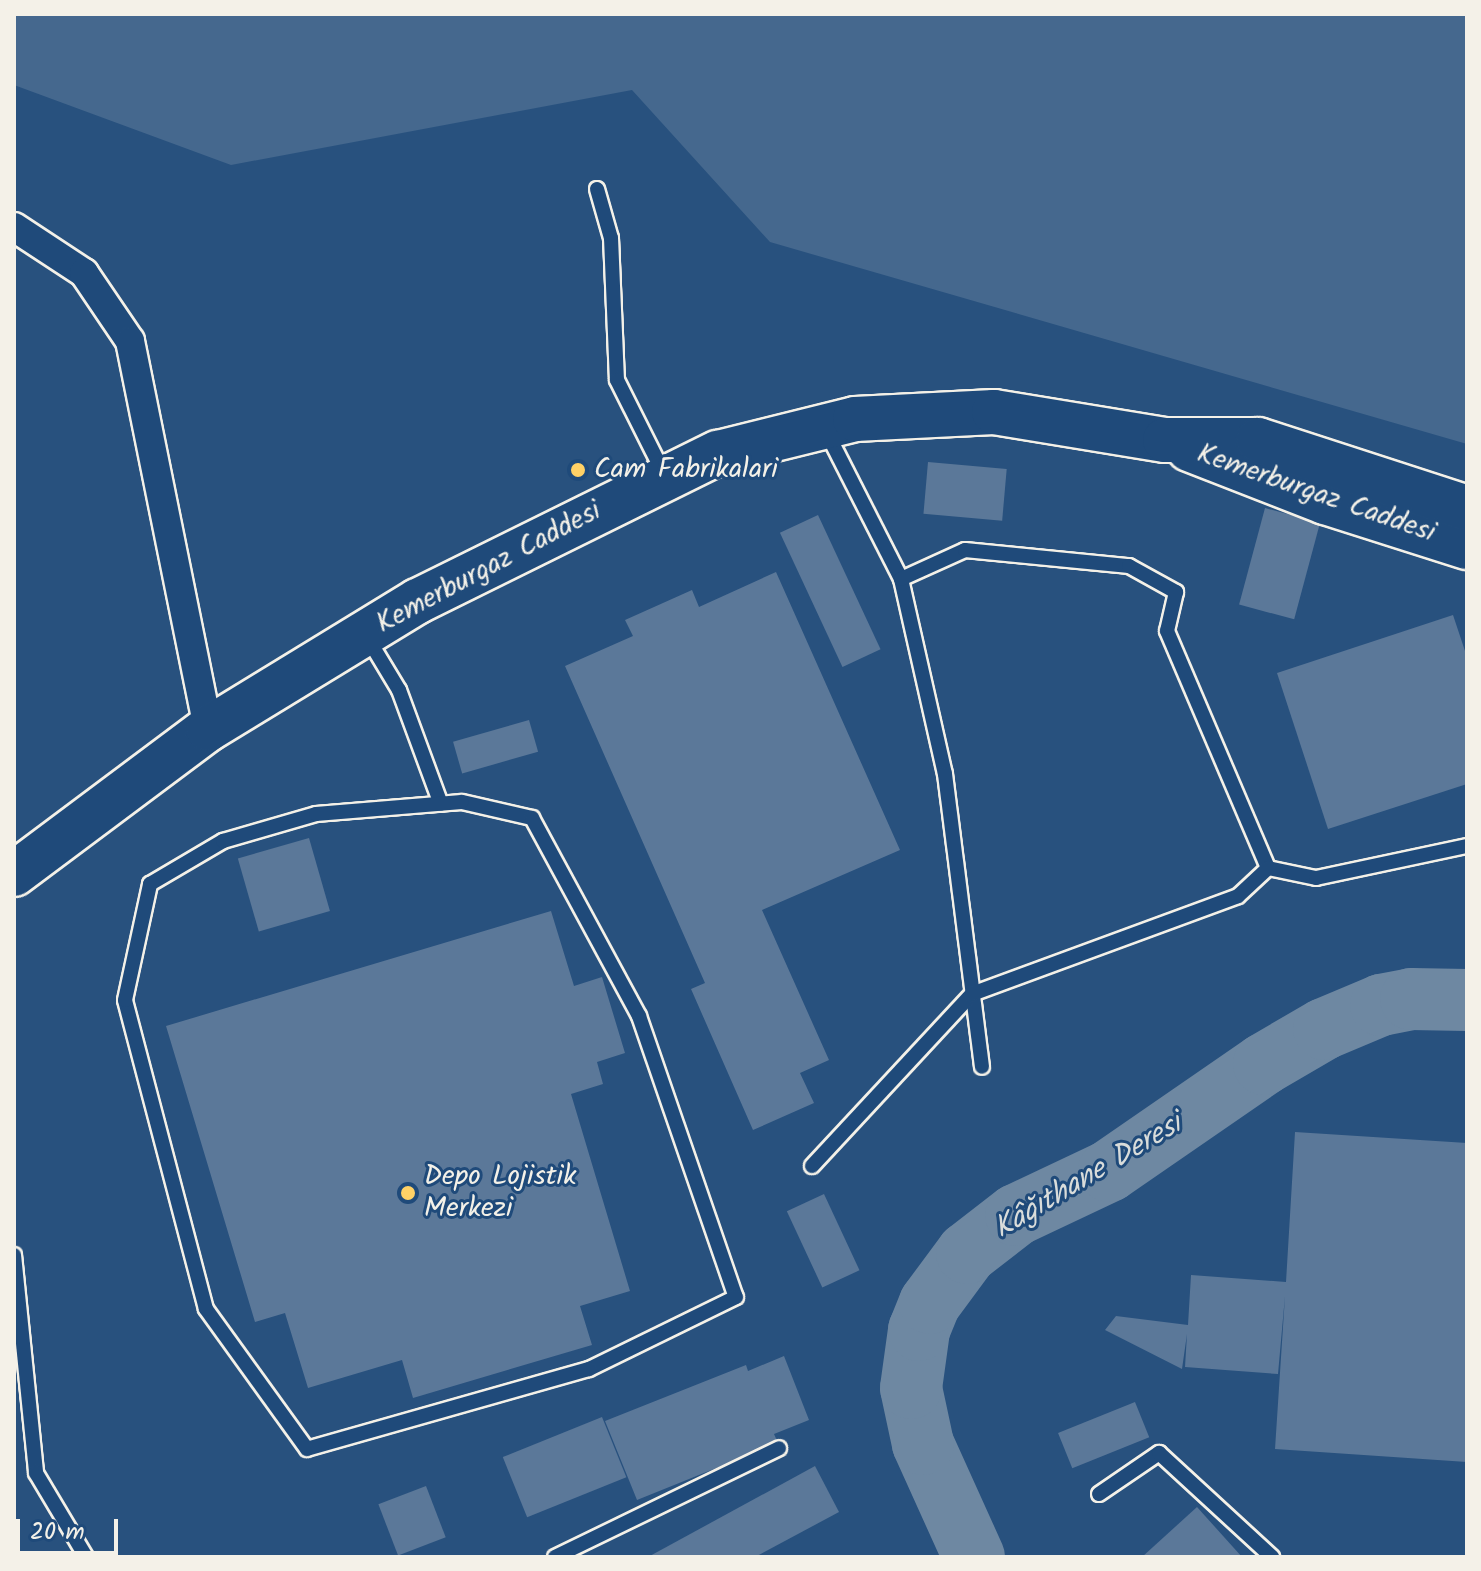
<!DOCTYPE html>
<html>
<head>
<meta charset="utf-8">
<style>
  body { margin:0 }
  #map { position:relative; width:1481px; height:1571px; overflow:hidden; background:#28517e; font-family:Kalam,sans-serif }
  div>[style] { position:absolute }
  .green>* { inset:0; background:#45688e }
  .river>* { height:62px; margin:-31px; padding:0 31px; transform-origin:31px; border-radius:31px; background:#6e88a2 }
  .building>* { inset:0; background:#5b7899; transform-origin:0 0 }
  .roads { filter:drop-shadow(2px 0 #f4f1e8) drop-shadow(-2px 0 #f4f1e8) drop-shadow(0 2px #f4f1e8) drop-shadow(0 -2px #f4f1e8) }
  .lane>* { height:14px; margin:-7px; padding:0 7px; transform-origin:7px; border-radius:7px; background:#1f4a7a }
  .street>* { height:28px; margin:-14px; padding:0 14px; transform-origin:14px; border-radius:14px; background:#1f4a7a }
  .primary>* { height:44px; margin:-22px; padding:0 22px; transform-origin:22px; border-radius:22px; background:#1f4a7a }
  .dots>* { width:22px; height:22px; translate:-50% -50%; box-sizing:border-box; border:4px solid #1f4a7a; border-radius:50% }
  span { translate:-50% -50%; white-space:nowrap; text-align:center; line-height:1.15; -webkit-text-stroke:6px #1f4a7a; paint-order:stroke }
  .poi-label { font-size:28px; color:#f4f1e8 }
  .left { translate:0 -50%; text-align:left }
  .street-label { font-size:28px; color:#f4f1e8 }
  .water-label { font-size:30px; color:#d9dcda; font-style:italic }
  .frame { position:absolute; inset:0; border:16px solid #f4f1e8; pointer-events:none }
  .scale { position:absolute; left:16px; top:1519px; width:102px; height:36px; box-sizing:border-box; border:4px solid #f4f1e8; border-top:0; padding-left:10px; font-size:24px; line-height:28px; white-space:nowrap; color:#f4f1e8; -webkit-text-stroke:6px #1f4a7a; paint-order:stroke }
</style>
</head>
<body>
<div id="map">
  <div class="green">
    <i style="clip-path:polygon(14px 14px,1467px 14px,1467px 444px,770px 242px,632px 90px,231px 165px,14px 85px)"></i>
  </div>
  <div class="river">
    <i style="left:974px;top:1557px;width:124px;rotate:-114.3deg"></i>
    <i style="left:923px;top:1444px;width:57px;rotate:-102.1deg"></i>
    <i style="left:911px;top:1388px;width:59px;rotate:-82.1deg"></i>
    <i style="left:919px;top:1330px;width:29px;rotate:-68deg"></i>
    <i style="left:930px;top:1303px;width:62px;rotate:-53.5deg"></i>
    <i style="left:967px;top:1253px;width:62px;rotate:-37.8deg"></i>
    <i style="left:1016px;top:1215px;width:103px;rotate:-25.3deg"></i>
    <i style="left:1109px;top:1171px;width:188px;rotate:-34.6deg"></i>
    <i style="left:1264px;top:1064px;width:69px;rotate:-30.3deg"></i>
    <i style="left:1324px;top:1029px;width:62px;rotate:-22.8deg"></i>
    <i style="left:1381px;top:1005px;width:31px;rotate:-11deg"></i>
    <i style="left:1411px;top:999px;width:56px;rotate:1deg"></i>
  </div>
  <div class="building">
    <i style="left:928px;top:462px;width:79px;height:52px;rotate:5deg"></i>
    <i style="left:1265px;top:508px;width:57px;height:100px;rotate:15deg"></i>
    <i style="left:818px;top:515px;width:148px;height:42px;rotate:65deg"></i>
    <i style="clip-path:polygon(776px 572px,900px 850px,762px 910px,829px 1060px,800px 1073px,814px 1103px,753px 1130px,691px 989px,705px 983px,565px 666px,633px 636px,625px 620px,692px 590px,699px 607px)"></i>
    <i style="clip-path:polygon(1453px 615px,1467px 657px,1467px 784px,1328px 829px,1277px 673px)"></i>
    <i style="left:529px;top:720px;width:33px;height:79px;rotate:74deg"></i>
    <i style="left:309px;top:838px;width:76px;height:74px;rotate:74deg"></i>
    <i style="clip-path:polygon(551px 911px,574px 986px,602px 977px,625px 1053px,597px 1062px,603px 1084px,571px 1094px,630px 1291px,580px 1306px,592px 1345px,413px 1398px,402px 1360px,308px 1388px,285px 1313px,255px 1322px,166px 1026px)"></i>
    <i style="clip-path:polygon(1295px 1132px,1467px 1143px,1467px 1462px,1275px 1449px,1285px 1296px,1278px 1374px,1185px 1367px,1187px 1334px,1182px 1369px,1105px 1330px,1116px 1316px,1188px 1325px,1191px 1275px,1286px 1282px)"></i>
    <i style="left:824px;top:1194px;width:84px;height:41px;rotate:65deg"></i>
    <i style="clip-path:polygon(784px 1356px,809px 1420px,774px 1434px,778px 1443px,637px 1500px,605px 1421px,746px 1365px,748px 1371px)"></i>
    <i style="left:1135px;top:1402px;width:38px;height:83px;rotate:68deg"></i>
    <i style="left:602px;top:1417px;width:65px;height:107px;rotate:68deg"></i>
    <i style="clip-path:polygon(815px 1466px,839px 1512px,755px 1557px,648px 1557px)"></i>
    <i style="left:426px;top:1486px;width:55px;height:51px;rotate:69deg"></i>
    <i style="clip-path:polygon(1197px 1507px,1242px 1557px,1142px 1557px)"></i>
  </div>
  <div class="roads">
    <div class="lane">
      <i style="left:597px;top:189px;width:51px;rotate:74.1deg"></i>
      <i style="left:611px;top:238px;width:142px;rotate:87.6deg"></i>
      <i style="left:617px;top:380px;width:105px;rotate:63.4deg"></i>
      <i style="left:826px;top:431px;width:166px;rotate:63.1deg"></i>
      <i style="left:901px;top:579px;width:200px;rotate:77.3deg"></i>
      <i style="left:945px;top:774px;width:295px;rotate:82.8deg"></i>
      <i style="left:901px;top:579px;width:70px;rotate:-24.4deg"></i>
      <i style="left:965px;top:550px;width:165px;rotate:5.6deg"></i>
      <i style="left:1129px;top:566px;width:54px;rotate:29deg"></i>
      <i style="left:1176px;top:592px;width:40px;rotate:103deg"></i>
      <i style="left:1167px;top:631px;width:258px;rotate:66.9deg"></i>
      <i style="left:1268px;top:868px;width:49px;rotate:11.8deg"></i>
      <i style="left:1316px;top:878px;width:154px;rotate:-12deg"></i>
      <i style="left:367px;top:637px;width:62px;rotate:58.9deg"></i>
      <i style="left:399px;top:690px;width:121px;rotate:69.8deg"></i>
      <i style="left:462px;top:802px;width:72px;rotate:12.9deg"></i>
      <i style="left:532px;top:818px;width:225px;rotate:61.6deg"></i>
      <i style="left:639px;top:1016px;width:297px;rotate:71deg"></i>
      <i style="left:736px;top:1297px;width:164px;rotate:153.9deg"></i>
      <i style="left:589px;top:1369px;width:293px;rotate:164.2deg"></i>
      <i style="left:307px;top:1449px;width:173px;rotate:-125.8deg"></i>
      <i style="left:206px;top:1309px;width:319px;rotate:-104.7deg"></i>
      <i style="left:125px;top:1000px;width:119px;rotate:-77.8deg"></i>
      <i style="left:150px;top:884px;width:85px;rotate:-30.5deg"></i>
      <i style="left:223px;top:841px;width:97px;rotate:-16.2deg"></i>
      <i style="left:316px;top:814px;width:146px;rotate:-4.7deg"></i>
      <i style="left:812px;top:1166px;width:235px;rotate:-47.1deg"></i>
      <i style="left:972px;top:994px;width:283px;rotate:-20.2deg"></i>
      <i style="left:1238px;top:896px;width:41px;rotate:-43deg"></i>
      <i style="left:14px;top:1255px;width:219px;rotate:84.2deg"></i>
      <i style="left:36px;top:1473px;width:98px;rotate:59.2deg"></i>
      <i style="left:1099px;top:1494px;width:73px;rotate:-34.3deg"></i>
      <i style="left:1159px;top:1453px;width:154px;rotate:42.6deg"></i>
      <i style="left:555px;top:1557px;width:249px;rotate:-25.9deg"></i>
    </div>
    <div class="street">
      <i style="left:14px;top:227px;width:84px;rotate:33.3deg"></i>
      <i style="left:84px;top:273px;width:82px;rotate:55.9deg"></i>
      <i style="left:130px;top:341px;width:396px;rotate:78.6deg"></i>
    </div>
    <div class="primary">
      <i style="left:1189px;top:449px;width:146px;rotate:21.3deg"></i>
      <i style="left:1325px;top:502px;width:149px;rotate:17.6deg"></i>
      <i style="left:14px;top:874px;width:242px;rotate:-36.8deg"></i>
      <i style="left:208px;top:729px;width:246px;rotate:-31.4deg"></i>
      <i style="left:418px;top:601px;width:335px;rotate:-26.3deg"></i>
      <i style="left:718px;top:453px;width:141px;rotate:-13.9deg"></i>
      <i style="left:855px;top:419px;width:139px;rotate:-2.9deg"></i>
      <i style="left:994px;top:412px;width:173px;rotate:9.3deg"></i>
      <i style="left:1165px;top:440px;width:93px"></i>
      <i style="left:1258px;top:440px;width:220px;rotate:18deg"></i>
    </div>
  </div>
  <div class="dots">
    <i style="left:578px;top:470px;background:#ffd166"></i>
    <i style="left:408px;top:1193px;background:#ffd166"></i>
  </div>
  <div class="poi-label">
    <span class="left" style="left:594px;top:470px">Cam Fabrikalari</span>
    <span class="left" style="left:424px;top:1193px">Depo Lojistik<br>Merkezi</span>
  </div>
  <div class="street-label">
    <span style="left:1316px;top:494px;rotate:19deg">Kemerburgaz Caddesi</span>
    <span style="left:489px;top:568px;rotate:-28deg">Kemerburgaz Caddesi</span>
  </div>
  <div class="water-label">
    <span style="left:1088px;top:1177px;rotate:-31deg">Kâğıthane Deresi</span>
  </div>
  <div class="frame"></div>
  <div class="scale">20 m</div>
</div>
</body>
</html>
